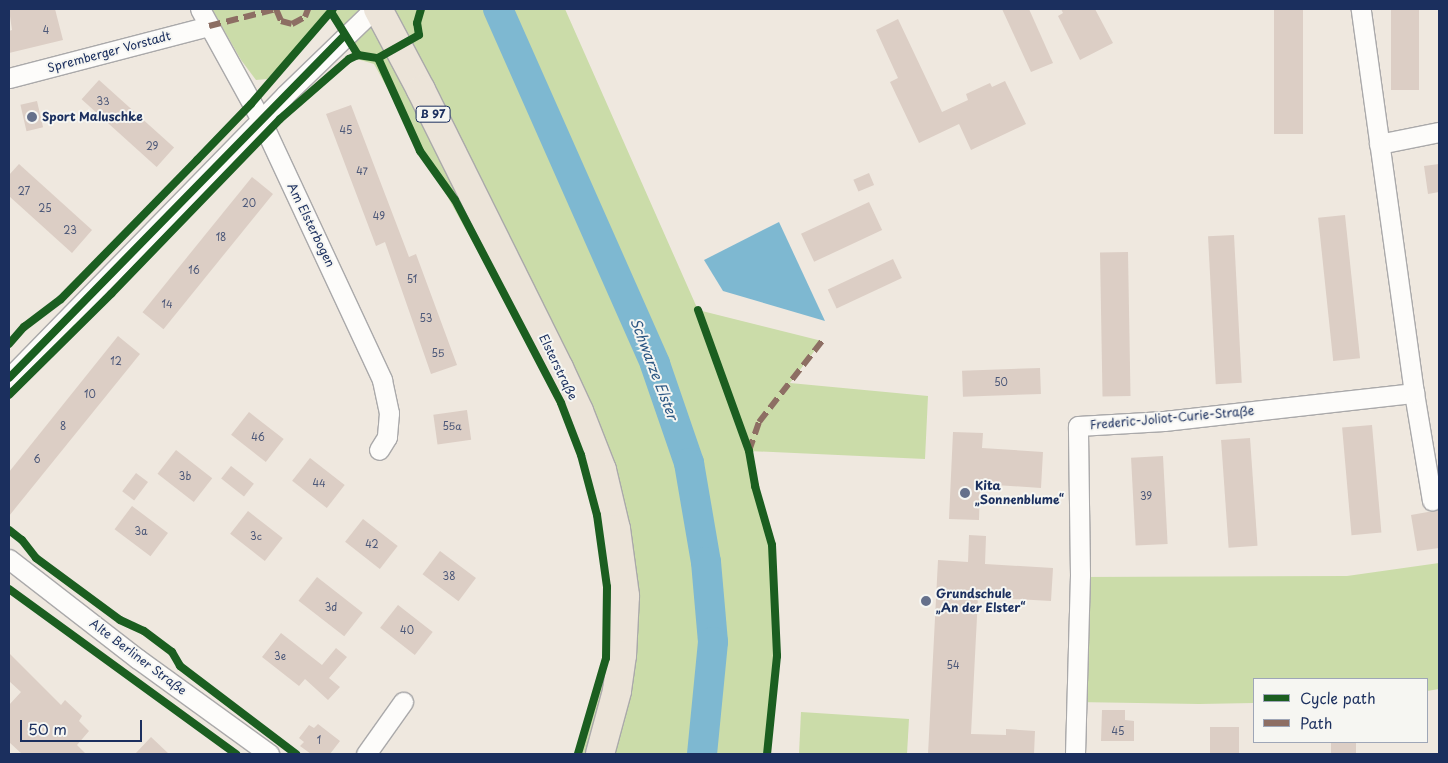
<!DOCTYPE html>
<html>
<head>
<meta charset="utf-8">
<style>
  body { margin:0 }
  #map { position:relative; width:1448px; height:763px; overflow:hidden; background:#efe8df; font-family:"Playpen Sans",sans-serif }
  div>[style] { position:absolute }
  .green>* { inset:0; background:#cbdca9 }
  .water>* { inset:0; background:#7eb8d1 }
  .river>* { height:30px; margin:-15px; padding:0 15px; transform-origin:15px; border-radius:15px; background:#7eb8d1 }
  .building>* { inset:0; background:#dccec5; transform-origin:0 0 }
  .roads { filter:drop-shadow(1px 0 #aaa9aa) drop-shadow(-1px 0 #aaa9aa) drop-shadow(0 1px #aaa9aa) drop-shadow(0 -1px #aaa9aa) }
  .minor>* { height:19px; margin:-9.5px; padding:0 9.5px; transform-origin:9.5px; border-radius:9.5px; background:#fdfcfa }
  .primary>* { height:28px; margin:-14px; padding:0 14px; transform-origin:14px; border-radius:14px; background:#ece4d9 }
  .quiet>* { height:6px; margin-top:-3px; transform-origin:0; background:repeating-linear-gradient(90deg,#8d6e63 0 12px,transparent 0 18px) }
  .cycleway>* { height:8px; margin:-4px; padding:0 4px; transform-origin:4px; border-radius:4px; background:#1b5e20 }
  .dots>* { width:14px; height:14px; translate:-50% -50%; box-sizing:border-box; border:2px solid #f6f6f2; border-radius:50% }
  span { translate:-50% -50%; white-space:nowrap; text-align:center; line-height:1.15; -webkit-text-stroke:4px #f6f6f2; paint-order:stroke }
  .number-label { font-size:10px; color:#4b5778 }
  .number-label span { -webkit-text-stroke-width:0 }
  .shield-label span { padding:1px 4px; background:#f6f6f2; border:1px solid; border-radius:4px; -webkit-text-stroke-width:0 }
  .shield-label { font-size:11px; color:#1b2f5e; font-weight:700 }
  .street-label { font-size:12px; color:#1b2f5e }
  .poi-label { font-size:12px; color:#1b2f5e; font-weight:700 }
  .left { translate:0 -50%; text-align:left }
  .water-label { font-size:14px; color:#2d5884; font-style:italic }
  .frame { position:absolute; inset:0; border:10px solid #1b2f5e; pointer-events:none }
  .legend { position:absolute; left:1253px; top:678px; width:175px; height:65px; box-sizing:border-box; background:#f6f6f2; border:1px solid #9ea6b7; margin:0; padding:6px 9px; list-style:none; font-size:15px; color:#1b2f5e }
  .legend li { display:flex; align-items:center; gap:10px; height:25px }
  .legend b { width:25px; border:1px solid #9ea6b7 }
  .scale { position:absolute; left:20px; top:720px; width:122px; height:22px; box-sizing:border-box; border:2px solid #1b2f5e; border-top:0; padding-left:6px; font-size:15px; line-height:18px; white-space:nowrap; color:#1b2f5e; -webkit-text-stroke:4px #f6f6f2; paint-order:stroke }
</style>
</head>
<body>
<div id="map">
  <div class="green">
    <i style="clip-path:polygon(212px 9px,373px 9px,343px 37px,326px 12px,301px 44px,267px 79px,256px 80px,241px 60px)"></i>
    <i style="clip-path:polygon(377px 9px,579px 411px,621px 563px,599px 754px,576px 754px,604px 658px,606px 587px,597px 515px,581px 455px,549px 386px,508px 306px,374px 64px,357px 59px,344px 38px)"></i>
    <i style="clip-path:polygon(380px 9px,565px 9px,698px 310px,822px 341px,790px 383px,928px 396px,925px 459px,749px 451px,755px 486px,772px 545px,776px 656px,767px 754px,601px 754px,618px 692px,611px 501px)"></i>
    <i style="clip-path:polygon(1439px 563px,1439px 689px,1427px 691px,1427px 679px,1254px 679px,1254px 703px,1199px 704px,1076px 702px,1081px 577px,1347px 576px)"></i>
    <i style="clip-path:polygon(801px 712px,909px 719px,907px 754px,799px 754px)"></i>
  </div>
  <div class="water">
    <i style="clip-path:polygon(779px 222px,825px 321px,723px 291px,704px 260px)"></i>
  </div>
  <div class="river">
    <i style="left:498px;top:9px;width:388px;rotate:66.1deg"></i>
    <i style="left:655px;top:364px;width:105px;rotate:71deg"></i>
    <i style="left:689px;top:463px;width:100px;rotate:80.3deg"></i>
    <i style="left:706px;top:562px;width:80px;rotate:85deg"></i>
    <i style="left:713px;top:642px;width:113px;rotate:95.6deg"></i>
  </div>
  <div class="building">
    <i style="clip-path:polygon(9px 9px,55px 9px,63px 40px,9px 53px,9px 31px,12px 30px)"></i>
    <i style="clip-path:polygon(1002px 9px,1029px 9px,1053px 63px,1031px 72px)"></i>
    <i style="clip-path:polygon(1061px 9px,1095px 9px,1113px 43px,1080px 60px,1058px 16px,1063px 13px)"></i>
    <i style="left:1274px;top:9px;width:29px;height:125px"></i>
    <i style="left:1391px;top:9px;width:28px;height:81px"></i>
    <i style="clip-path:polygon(898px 19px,942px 112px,968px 100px,966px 94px,990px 83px,992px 87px,1005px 81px,1026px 124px,971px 150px,959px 124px,919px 143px,890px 82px,898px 78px,876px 30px)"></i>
    <i style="left:99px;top:80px;width:101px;height:26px;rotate:42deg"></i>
    <i style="left:37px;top:101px;width:27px;height:17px;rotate:77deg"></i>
    <i style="clip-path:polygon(351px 105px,409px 257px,416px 254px,457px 365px,431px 374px,385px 242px,376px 246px,326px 114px)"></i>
    <i style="clip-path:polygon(19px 164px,92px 230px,72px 253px,9px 196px,9px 175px)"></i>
    <i style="clip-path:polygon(1439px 164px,1439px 192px,1428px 194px,1424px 166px)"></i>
    <i style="left:869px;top:173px;width:13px;height:17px;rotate:67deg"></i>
    <i style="left:252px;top:177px;width:27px;height:174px;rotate:39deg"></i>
    <i style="left:869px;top:202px;width:31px;height:75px;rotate:65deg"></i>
    <i style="left:1345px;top:215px;width:144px;height:27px;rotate:84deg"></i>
    <i style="left:1234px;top:235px;width:148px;height:26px;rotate:87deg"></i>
    <i style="left:1128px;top:252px;width:144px;height:28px;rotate:89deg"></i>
    <i style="left:893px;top:259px;width:21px;height:72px;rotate:65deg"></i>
    <i style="clip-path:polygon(118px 336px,140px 354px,9px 516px,9px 472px)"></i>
    <i style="left:1040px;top:368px;width:26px;height:78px;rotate:88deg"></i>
    <i style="left:467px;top:410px;width:30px;height:34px;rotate:82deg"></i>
    <i style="left:249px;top:412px;width:44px;height:29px;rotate:38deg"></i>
    <i style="left:1372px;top:425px;width:108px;height:30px;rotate:85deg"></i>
    <i style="clip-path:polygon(953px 432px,983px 433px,982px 448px,1043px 452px,1041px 488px,980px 484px,979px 520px,949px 519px)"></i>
    <i style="left:1250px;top:438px;width:108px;height:29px;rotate:86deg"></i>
    <i style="left:176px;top:450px;width:46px;height:30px;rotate:38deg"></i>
    <i style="left:1163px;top:456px;width:88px;height:32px;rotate:87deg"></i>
    <i style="left:310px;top:458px;width:44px;height:29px;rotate:38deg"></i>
    <i style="left:231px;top:466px;width:29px;height:16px;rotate:38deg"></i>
    <i style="left:136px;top:473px;width:15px;height:23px;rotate:37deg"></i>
    <i style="left:132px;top:506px;width:45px;height:29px;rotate:37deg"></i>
    <i style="clip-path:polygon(1439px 510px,1439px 548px,1417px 551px,1411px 515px)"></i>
    <i style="left:248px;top:511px;width:44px;height:29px;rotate:38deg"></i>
    <i style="left:363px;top:519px;width:44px;height:29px;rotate:38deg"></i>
    <i style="clip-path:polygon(969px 535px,986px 536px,985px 564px,1053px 568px,1051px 601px,978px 597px,971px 734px,1006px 735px,1006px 729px,1035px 731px,1034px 754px,928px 754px,938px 560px,968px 562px)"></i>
    <i style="left:440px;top:551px;width:45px;height:29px;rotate:37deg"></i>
    <i style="left:317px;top:577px;width:58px;height:30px;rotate:38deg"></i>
    <i style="left:398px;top:605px;width:44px;height:29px;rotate:38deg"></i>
    <i style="clip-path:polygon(281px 633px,322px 665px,336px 648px,347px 657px,329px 678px,340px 687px,328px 700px,305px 679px,299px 686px,262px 657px)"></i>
    <i style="clip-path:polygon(9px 653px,61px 705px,65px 700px,82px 716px,79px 721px,89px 731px,77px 745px,86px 754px,22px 754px,9px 742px,9px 705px,21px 692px,9px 681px)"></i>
    <i style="clip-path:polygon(1102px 710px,1125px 710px,1125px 720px,1134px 721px,1134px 741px,1101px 741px)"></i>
    <i style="clip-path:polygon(318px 724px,340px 741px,330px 754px,311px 754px,300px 746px,304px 742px,299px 738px,309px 725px,314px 728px)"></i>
    <i style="left:1239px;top:727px;width:27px;height:29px;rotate:90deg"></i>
    <i style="clip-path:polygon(151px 737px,169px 754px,135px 754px)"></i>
    <i style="left:1331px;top:742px;width:25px;height:12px"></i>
  </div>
  <div class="roads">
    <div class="minor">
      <i style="left:200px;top:9px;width:127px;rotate:61.2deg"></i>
      <i style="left:261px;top:120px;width:287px;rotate:65deg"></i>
      <i style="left:382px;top:380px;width:34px;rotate:78deg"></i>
      <i style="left:389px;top:413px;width:24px;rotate:95deg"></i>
      <i style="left:387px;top:437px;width:15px;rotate:122deg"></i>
      <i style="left:9px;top:78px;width:207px;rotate:-14.6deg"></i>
      <i style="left:1379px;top:144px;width:61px;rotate:-11.3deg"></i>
      <i style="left:9px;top:378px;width:395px;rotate:-45.7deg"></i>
      <i style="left:285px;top:95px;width:124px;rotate:-44deg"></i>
      <i style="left:1414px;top:393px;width:109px;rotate:80.5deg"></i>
      <i style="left:9px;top:559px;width:163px;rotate:37.8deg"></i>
      <i style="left:138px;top:659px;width:162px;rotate:35.9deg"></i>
      <i style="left:366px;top:754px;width:64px;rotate:-54.6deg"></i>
      <i style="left:1075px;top:754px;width:179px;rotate:-88.4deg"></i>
      <i style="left:1080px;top:575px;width:149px;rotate:-90.8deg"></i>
      <i style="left:1078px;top:426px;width:86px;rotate:-3.3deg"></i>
      <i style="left:1164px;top:421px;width:252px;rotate:-6.4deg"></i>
      <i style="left:1414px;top:393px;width:388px;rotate:-97.9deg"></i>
    </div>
    <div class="primary">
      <i style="left:378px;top:9px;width:92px;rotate:62deg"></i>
      <i style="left:421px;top:90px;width:310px;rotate:63.6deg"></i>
      <i style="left:559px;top:368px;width:47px;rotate:65.1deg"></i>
      <i style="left:579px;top:411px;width:63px;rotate:68.7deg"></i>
      <i style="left:602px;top:470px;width:61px;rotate:76.7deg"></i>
      <i style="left:616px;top:529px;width:68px;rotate:82.3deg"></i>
      <i style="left:625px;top:596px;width:59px;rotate:92.9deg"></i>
      <i style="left:622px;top:655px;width:36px;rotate:98deg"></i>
      <i style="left:617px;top:691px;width:65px;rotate:105.1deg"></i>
    </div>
  </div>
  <div class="quiet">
    <i style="left:209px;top:26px;width:69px;rotate:-14.2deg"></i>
    <i style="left:276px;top:9px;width:13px;rotate:67deg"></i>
    <i style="left:281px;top:21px;width:11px;rotate:15deg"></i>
    <i style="left:292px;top:24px;width:15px;rotate:-28deg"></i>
    <i style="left:305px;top:17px;width:9px;rotate:-69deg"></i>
    <i style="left:749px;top:451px;width:31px;rotate:-71deg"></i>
    <i style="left:759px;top:422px;width:103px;rotate:-52.1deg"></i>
  </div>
  <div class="cycleway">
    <i style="left:331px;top:12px;width:51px;rotate:57.9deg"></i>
    <i style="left:358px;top:55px;width:20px;rotate:9deg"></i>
    <i style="left:378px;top:58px;width:47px;rotate:-29.3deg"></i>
    <i style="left:419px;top:35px;width:12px;rotate:-99deg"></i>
    <i style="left:417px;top:23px;width:15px;rotate:-74deg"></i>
    <i style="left:378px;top:58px;width:102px;rotate:65.7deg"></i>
    <i style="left:420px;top:151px;width:60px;rotate:54.5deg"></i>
    <i style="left:455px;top:200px;width:229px;rotate:62.4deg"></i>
    <i style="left:561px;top:403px;width:56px;rotate:69deg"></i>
    <i style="left:581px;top:455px;width:62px;rotate:75.1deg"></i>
    <i style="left:597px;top:515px;width:73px;rotate:82.1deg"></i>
    <i style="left:607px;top:587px;width:71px;rotate:90.8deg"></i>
    <i style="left:606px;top:658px;width:100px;rotate:106.3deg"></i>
    <i style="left:698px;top:310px;width:150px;rotate:70.1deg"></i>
    <i style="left:749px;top:451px;width:36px;rotate:80deg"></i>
    <i style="left:755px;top:486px;width:61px;rotate:73.9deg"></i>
    <i style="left:772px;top:545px;width:111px;rotate:87.4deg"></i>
    <i style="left:777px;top:656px;width:99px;rotate:95.8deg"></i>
    <i style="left:9px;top:344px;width:23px;rotate:-49deg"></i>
    <i style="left:24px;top:327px;width:46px;rotate:-37.1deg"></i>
    <i style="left:61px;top:299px;width:194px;rotate:-45.6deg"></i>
    <i style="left:197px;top:160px;width:78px;rotate:-46deg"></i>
    <i style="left:251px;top:104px;width:125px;rotate:-49.2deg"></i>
    <i style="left:9px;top:378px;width:480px;rotate:-45.6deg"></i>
    <i style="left:9px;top:395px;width:144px;rotate:-44.7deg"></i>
    <i style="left:111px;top:294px;width:243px;rotate:-46deg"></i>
    <i style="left:280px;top:119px;width:91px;rotate:-41deg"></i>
    <i style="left:349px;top:59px;width:10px;rotate:-24deg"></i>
    <i style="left:9px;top:530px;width:16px;rotate:38deg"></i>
    <i style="left:22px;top:540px;width:23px;rotate:52deg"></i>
    <i style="left:36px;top:558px;width:104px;rotate:36.4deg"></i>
    <i style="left:120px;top:620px;width:26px;rotate:25deg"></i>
    <i style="left:144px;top:631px;width:35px;rotate:37deg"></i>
    <i style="left:172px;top:652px;width:16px;rotate:60deg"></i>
    <i style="left:180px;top:666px;width:146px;rotate:37.2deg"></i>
    <i style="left:9px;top:589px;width:281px;rotate:36deg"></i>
  </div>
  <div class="dots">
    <i style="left:32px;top:117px;background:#65708b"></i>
    <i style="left:965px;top:493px;background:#65708b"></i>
    <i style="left:926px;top:601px;background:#65708b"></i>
  </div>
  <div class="number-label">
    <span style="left:46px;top:30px">4</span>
    <span style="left:103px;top:101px">33</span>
    <span style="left:346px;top:130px">45</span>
    <span style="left:152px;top:146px">29</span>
    <span style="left:362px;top:171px">47</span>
    <span style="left:24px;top:191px">27</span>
    <span style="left:249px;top:203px">20</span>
    <span style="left:45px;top:208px">25</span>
    <span style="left:379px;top:216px">49</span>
    <span style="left:70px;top:230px">23</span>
    <span style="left:221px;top:237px">18</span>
    <span style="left:194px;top:270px">16</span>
    <span style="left:412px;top:279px">51</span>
    <span style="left:167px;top:304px">14</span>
    <span style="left:426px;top:318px">53</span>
    <span style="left:438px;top:353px">55</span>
    <span style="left:116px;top:361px">12</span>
    <span style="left:1001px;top:382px">50</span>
    <span style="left:90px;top:394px">10</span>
    <span style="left:63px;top:426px">8</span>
    <span style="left:452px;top:426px">55a</span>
    <span style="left:258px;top:437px">46</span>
    <span style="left:37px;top:459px">6</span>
    <span style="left:185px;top:476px">3b</span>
    <span style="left:319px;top:483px">44</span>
    <span style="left:1146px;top:496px">39</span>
    <span style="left:141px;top:531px">3a</span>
    <span style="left:256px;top:536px">3c</span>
    <span style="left:372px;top:544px">42</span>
    <span style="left:449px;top:576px">38</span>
    <span style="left:331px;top:607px">3d</span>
    <span style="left:407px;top:630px">40</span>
    <span style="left:280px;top:656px">3e</span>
    <span style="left:953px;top:665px">54</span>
    <span style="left:1118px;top:731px">45</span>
    <span style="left:319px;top:740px">1</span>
  </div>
  <div class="shield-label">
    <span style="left:433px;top:114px">B 97</span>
  </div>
  <div class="street-label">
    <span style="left:109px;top:52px;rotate:-15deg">Spremberger Vorstadt</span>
    <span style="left:311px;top:225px;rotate:64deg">Am Elsterbogen</span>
    <span style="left:558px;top:367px;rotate:64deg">Elsterstraße</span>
    <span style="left:1172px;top:418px;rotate:-5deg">Frederic-Joliot-Curie-Straße</span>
    <span style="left:138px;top:657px;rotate:37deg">Alte Berliner Straße</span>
  </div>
  <div class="poi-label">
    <span class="left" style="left:42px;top:117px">Sport Maluschke</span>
    <span class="left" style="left:975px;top:493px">Kita<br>„Sonnenblume“</span>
    <span class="left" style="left:936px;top:601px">Grundschule<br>„An der Elster“</span>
  </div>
  <div class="water-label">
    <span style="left:654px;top:369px;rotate:69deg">Schwarze Elster</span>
  </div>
  <div class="frame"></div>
  <ul class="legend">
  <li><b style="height:6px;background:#1b5e20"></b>Cycle path</li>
  <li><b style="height:6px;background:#8d6e63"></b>Path</li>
  </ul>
  <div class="scale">50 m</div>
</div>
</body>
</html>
